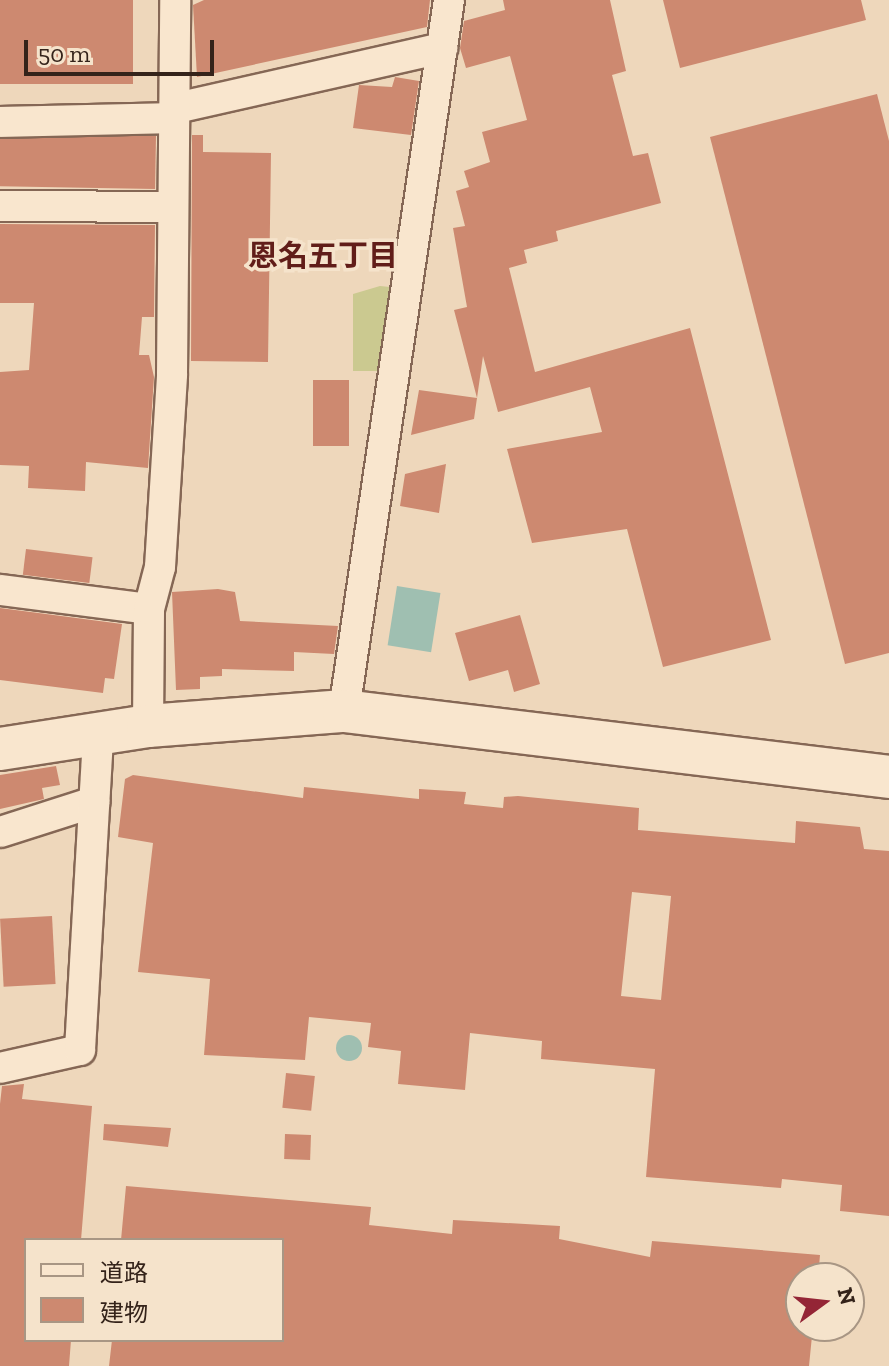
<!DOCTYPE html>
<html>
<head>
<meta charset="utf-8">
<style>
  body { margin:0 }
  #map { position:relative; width:889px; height:1366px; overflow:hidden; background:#eed7bb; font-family:"Zilla Slab","Noto Sans JP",serif }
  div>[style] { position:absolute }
  .green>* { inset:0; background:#cbc990 }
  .water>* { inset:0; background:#9fbfb1; transform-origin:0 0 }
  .round { border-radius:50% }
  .building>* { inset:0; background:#cd8970; transform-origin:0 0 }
  .roads { filter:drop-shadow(2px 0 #856755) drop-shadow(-2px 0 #856755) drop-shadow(0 2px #856755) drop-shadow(0 -2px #856755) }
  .street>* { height:30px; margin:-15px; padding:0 15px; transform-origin:15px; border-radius:15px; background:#f9e6ce }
  .secondary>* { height:42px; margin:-21px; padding:0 21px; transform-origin:21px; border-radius:21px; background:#f9e6ce }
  span { translate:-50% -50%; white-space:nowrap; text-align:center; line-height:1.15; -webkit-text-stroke:7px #f5e3cb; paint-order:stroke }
  .neighbourhood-label { font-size:30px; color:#611d19; font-weight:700 }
  .legend { position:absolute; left:24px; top:1238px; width:260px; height:104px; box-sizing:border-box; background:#f5e3cb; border:2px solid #a89684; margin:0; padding:10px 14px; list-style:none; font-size:24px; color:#34231a }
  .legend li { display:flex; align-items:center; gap:16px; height:40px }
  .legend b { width:40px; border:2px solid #a89684 }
  .north { position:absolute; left:785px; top:1262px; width:80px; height:80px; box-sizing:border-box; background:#f5e3cb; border:2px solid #a89684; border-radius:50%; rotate:75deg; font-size:22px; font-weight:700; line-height:32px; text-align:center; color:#34231a }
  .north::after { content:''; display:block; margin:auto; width:28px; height:36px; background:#942536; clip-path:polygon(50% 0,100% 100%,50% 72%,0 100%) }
  .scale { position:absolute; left:24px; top:40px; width:190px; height:36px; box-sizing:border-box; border:4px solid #34231a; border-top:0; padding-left:10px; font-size:24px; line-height:28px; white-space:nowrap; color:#34231a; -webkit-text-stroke:6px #f5e3cb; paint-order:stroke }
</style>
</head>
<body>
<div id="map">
  <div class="green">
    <i style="clip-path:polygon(380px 286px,400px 288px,389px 371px,353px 371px,353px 294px)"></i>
  </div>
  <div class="water">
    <i style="left:397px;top:586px;width:44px;height:60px;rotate:9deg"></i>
    <i class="round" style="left:336px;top:1035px;width:26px;height:26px"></i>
  </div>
  <div class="building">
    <i style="left:0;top:0;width:133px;height:84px"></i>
    <i style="clip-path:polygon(204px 0,430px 0,427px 27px,197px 77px,193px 5px)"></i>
    <i style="clip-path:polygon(503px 0,610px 0,626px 71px,612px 75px,633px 156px,648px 153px,661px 203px,556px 231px,558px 241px,524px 250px,527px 263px,509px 268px,535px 372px,690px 328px,771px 640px,663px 667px,627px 529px,532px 543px,507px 449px,602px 432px,590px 387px,498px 412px,483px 356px,474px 419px,411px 435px,419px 390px,477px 398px,454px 310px,467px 307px,453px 228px,465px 226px,456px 191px,469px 187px,464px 171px,490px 162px,482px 132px,527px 120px,510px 56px,466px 68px,460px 48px,464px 21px,505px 10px)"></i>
    <i style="clip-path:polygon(663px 0,861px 0,866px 20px,680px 68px)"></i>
    <i style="clip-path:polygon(395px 77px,419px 81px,411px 135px,353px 128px,359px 85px,392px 87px)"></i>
    <i style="clip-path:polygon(877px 94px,889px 141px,889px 653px,845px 664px,710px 137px)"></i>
    <i style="clip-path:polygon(192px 135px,203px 135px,203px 152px,271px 153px,268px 362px,191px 361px)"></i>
    <i style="left:156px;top:136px;width:53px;height:156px;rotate:91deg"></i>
    <i style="clip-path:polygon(0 224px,155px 225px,154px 317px,142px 317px,139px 355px,149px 355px,154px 377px,148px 468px,86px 462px,85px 491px,28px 488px,29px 466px,0 465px,0 372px,29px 370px,34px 303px,0 303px)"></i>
    <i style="left:313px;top:380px;width:36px;height:66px"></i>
    <i style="clip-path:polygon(446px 464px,439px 513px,400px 506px,405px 474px)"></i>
    <i style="left:26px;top:549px;width:67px;height:26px;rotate:7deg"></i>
    <i style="clip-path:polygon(218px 589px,235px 592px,240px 621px,338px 626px,334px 654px,294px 652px,294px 671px,222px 669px,222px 676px,200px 677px,200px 689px,176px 690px,172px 592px)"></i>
    <i style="clip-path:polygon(0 608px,122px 624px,114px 679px,105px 678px,103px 693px,0 680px)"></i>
    <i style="clip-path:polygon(520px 615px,540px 684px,514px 692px,508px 670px,469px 681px,455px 633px)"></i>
    <i style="clip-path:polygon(56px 766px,60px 785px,42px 788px,44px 799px,0 809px,0 775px)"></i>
    <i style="clip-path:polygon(evenodd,133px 775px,303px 798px,304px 787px,419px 799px,419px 789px,466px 792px,464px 804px,503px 808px,504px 797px,518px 796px,639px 808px,638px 830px,795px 843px,796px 821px,860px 827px,864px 849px,889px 851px,889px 1216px,840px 1211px,842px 1185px,782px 1179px,781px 1188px,646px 1177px,655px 1069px,541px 1059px,542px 1041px,470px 1033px,465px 1090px,398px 1084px,401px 1051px,368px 1047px,371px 1023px,309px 1017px,305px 1060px,204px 1055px,210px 979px,138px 972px,153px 843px,118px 837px,125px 779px,133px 775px,632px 892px,671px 896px,661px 1000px,621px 996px,632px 892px)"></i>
    <i style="left:52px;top:916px;width:68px;height:52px;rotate:87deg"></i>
    <i style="left:286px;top:1073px;width:29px;height:35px;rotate:6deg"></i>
    <i style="clip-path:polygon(24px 1084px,22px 1099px,92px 1106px,81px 1240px,26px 1240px,26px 1340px,71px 1340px,69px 1366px,0 1366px,0 1104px,2px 1086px)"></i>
    <i style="clip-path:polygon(104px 1124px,171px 1128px,168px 1147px,103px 1140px)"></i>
    <i style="left:285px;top:1134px;width:26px;height:25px;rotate:2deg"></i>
    <i style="clip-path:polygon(126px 1186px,371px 1207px,369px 1225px,452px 1234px,453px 1220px,560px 1226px,559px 1239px,650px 1257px,652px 1241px,820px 1255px,818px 1278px,801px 1278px,801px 1326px,813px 1326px,809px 1366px,109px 1366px,112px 1340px,282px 1340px,282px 1240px,121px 1240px)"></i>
  </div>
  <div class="roads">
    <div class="street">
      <i style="left:176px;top:108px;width:273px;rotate:-12.7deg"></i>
      <i style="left:0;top:122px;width:173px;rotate:-1.3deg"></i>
      <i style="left:0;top:206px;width:173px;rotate:0.3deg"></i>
      <i style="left:0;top:590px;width:150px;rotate:7.3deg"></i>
      <i style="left:344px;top:711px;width:719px;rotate:-81.6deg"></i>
      <i style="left:148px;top:726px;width:117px;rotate:-89.5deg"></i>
      <i style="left:149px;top:609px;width:43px;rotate:-75.3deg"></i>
      <i style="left:160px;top:567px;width:193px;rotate:-86.4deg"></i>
      <i style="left:172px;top:374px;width:374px;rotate:-89.5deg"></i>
      <i style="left:0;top:832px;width:99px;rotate:-17.7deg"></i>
      <i style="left:0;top:1068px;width:82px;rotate:-12.7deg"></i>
      <i style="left:80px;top:1050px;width:317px;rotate:-86.7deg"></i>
    </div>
    <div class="secondary">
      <i style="left:0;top:749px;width:150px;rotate:-8.8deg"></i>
      <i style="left:148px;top:726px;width:197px;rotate:-4.4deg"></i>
      <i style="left:344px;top:711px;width:549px;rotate:6.9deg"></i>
    </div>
  </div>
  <div class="neighbourhood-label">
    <span style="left:323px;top:256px">恩名五丁目</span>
  </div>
  <ul class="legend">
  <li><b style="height:10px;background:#f9e6ce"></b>道路</li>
  <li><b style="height:22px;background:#cd8970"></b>建物</li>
  </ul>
  <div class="north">N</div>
  <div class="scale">50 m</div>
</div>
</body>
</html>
